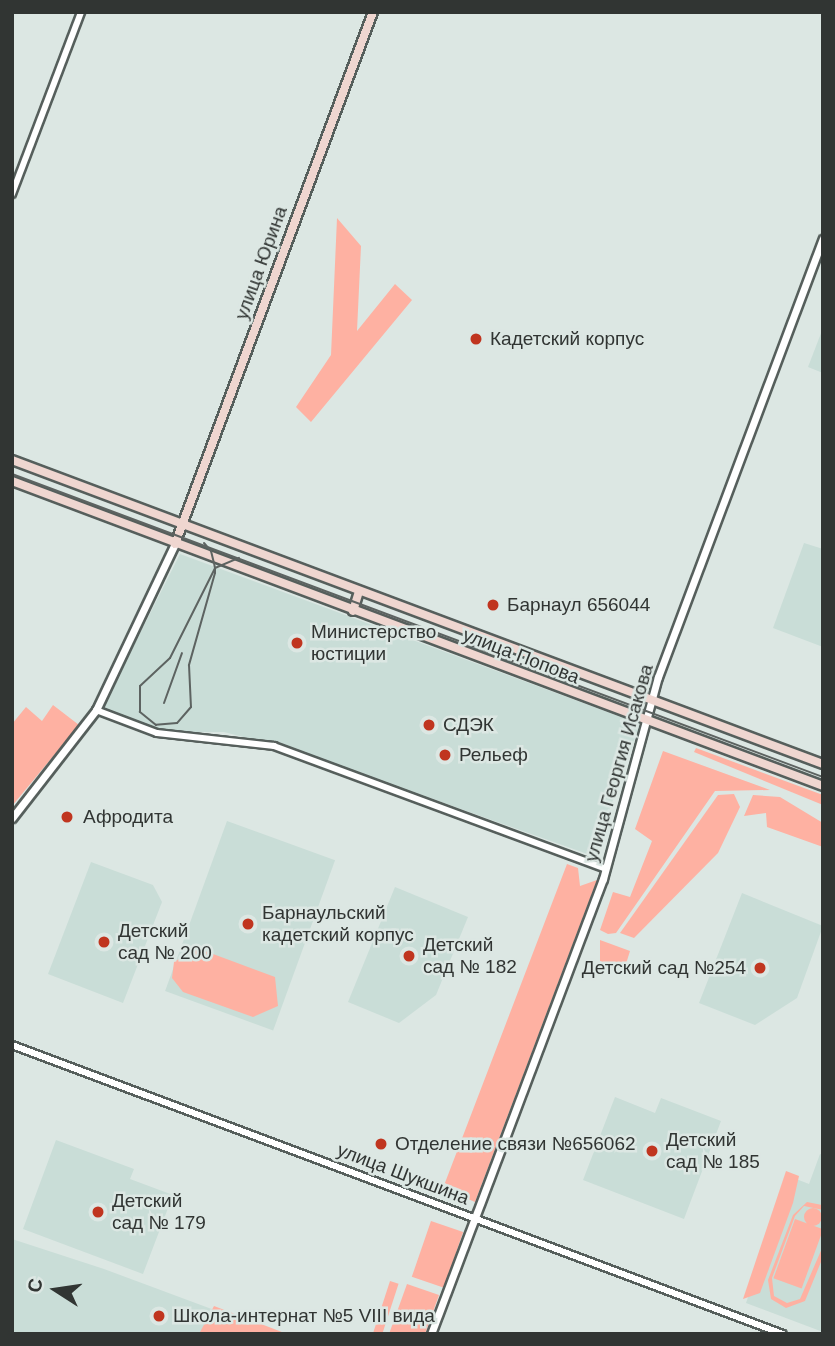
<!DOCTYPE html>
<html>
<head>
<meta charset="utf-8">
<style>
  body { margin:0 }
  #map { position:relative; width:835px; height:1346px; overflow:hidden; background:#dce7e3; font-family:Helvetica,sans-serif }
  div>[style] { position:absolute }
  .built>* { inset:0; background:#c9ddd7; transform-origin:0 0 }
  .green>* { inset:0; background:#feb1a2; transform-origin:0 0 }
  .round { border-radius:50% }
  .roads { filter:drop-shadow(2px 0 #565f5c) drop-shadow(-2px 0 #565f5c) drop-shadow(0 2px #565f5c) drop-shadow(0 -2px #565f5c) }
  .minor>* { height:6px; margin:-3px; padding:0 3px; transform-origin:3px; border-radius:3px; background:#fff }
  .tertiary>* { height:7px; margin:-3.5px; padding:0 3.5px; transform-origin:3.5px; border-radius:3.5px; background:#fff }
  .secondary>* { height:8px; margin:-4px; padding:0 4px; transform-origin:4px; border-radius:4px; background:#efd6d0 }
  .tram>* { height:2px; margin:-1px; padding:0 1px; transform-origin:1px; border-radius:1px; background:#5d6361 }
  .dots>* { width:19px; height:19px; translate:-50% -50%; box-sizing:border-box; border:4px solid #dce7e3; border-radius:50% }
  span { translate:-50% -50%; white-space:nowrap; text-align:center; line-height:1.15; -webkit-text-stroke:5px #dce7e3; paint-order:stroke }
  .street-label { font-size:19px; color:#313533 }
  .poi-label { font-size:19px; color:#313533 }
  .left { translate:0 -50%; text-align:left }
  .right { translate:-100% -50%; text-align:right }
  .frame { position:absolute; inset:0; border:14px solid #313533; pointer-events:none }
  .north { position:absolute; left:21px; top:1255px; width:70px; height:70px; -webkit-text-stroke:5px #dce7e3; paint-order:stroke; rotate:282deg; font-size:19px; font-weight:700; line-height:28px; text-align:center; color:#313533 }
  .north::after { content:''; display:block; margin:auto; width:24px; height:32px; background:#313533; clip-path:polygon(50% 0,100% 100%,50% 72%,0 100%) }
</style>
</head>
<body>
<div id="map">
  <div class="built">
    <i style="clip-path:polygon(823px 328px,823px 373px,808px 367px)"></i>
    <i style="clip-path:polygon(804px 543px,823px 549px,823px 647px,773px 628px)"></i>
    <i style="clip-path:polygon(180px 554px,640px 724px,593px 856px,301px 752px,224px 732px,157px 732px,102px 709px)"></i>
    <i style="left:227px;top:821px;width:115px;height:181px;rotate:20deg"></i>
    <i style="clip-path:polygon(91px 862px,153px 885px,162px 902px,123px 1003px,48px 974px)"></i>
    <i style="clip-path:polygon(395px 887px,468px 917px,436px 995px,399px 1023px,348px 1002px)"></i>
    <i style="clip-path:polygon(742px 893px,823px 926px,797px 998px,755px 1025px,699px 1003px)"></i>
    <i style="clip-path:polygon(615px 1097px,655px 1113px,661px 1098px,721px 1121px,684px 1219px,583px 1180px)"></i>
    <i style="clip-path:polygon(56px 1140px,134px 1169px,130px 1179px,173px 1195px,143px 1274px,23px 1229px)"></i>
    <i style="clip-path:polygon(820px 1154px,823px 1155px,823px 1332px,746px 1303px,791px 1177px,809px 1184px)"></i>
    <i style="clip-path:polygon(12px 1239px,104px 1269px,279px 1334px,12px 1334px)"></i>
  </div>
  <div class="green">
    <i style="clip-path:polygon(337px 218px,361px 246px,357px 331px,395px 284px,412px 300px,311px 422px,296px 407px,331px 355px)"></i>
    <i style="clip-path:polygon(53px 705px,79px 725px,12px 806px,12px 724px,26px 707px,42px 721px)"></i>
    <i style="clip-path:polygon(696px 748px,823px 795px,823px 805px,694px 752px)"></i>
    <i style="clip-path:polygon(663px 751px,770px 790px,715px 791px,616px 933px,608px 934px,600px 930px,613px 892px,630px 897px,652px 841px,635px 829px)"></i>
    <i style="clip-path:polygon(734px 794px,740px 807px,718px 853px,634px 938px,620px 933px,718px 795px)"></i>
    <i style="clip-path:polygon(753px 795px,780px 797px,823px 823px,823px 847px,767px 827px,766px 813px,744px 816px)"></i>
    <i style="clip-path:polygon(567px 864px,578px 868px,580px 886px,597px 880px,475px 1202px,443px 1188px)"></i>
    <i style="clip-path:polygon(600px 940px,630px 951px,624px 970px,600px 961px)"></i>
    <i style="clip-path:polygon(197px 948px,275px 977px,278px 1006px,253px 1017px,183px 992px,172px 978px,174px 962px)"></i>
    <i style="clip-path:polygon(786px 1171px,799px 1176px,793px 1203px,760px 1293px,743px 1299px)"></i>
    <i style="clip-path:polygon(807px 1202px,822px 1205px,823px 1210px,804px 1206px,795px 1216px,772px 1278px,774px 1296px,787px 1303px,800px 1299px,823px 1246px,823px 1257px,805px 1301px,786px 1308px,771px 1299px,768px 1280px,793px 1215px)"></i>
    <i class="round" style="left:804px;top:1208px;width:18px;height:18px"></i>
    <i style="left:795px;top:1219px;width:30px;height:63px;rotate:20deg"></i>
    <i style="left:431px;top:1221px;width:34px;height:59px;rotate:19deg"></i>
    <i style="left:390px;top:1281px;width:9px;height:57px;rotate:18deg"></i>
    <i style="clip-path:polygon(407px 1284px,439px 1295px,425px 1334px,389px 1334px)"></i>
    <i style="clip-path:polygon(214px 1306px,287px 1334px,199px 1334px)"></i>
  </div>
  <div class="roads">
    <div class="minor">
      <i style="left:12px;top:194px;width:195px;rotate:-69.2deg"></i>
      <i style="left:96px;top:710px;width:65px;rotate:20.7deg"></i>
      <i style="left:157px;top:733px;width:118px;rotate:6.3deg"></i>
      <i style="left:274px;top:746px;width:354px;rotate:20.3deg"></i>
      <i style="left:12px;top:1045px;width:823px;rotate:20.55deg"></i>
    </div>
    <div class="tertiary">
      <i style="left:12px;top:818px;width:137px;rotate:-52.1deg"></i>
      <i style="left:96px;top:710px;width:184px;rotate:-64.6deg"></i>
      <i style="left:431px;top:1334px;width:486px;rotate:-69.3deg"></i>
      <i style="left:603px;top:879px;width:209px;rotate:-74.8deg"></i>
      <i style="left:658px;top:677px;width:468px;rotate:-69.4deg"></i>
    </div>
    <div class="secondary">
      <i style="left:12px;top:460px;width:866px;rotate:20.55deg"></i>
      <i style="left:12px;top:481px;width:866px;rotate:20.61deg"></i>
      <i style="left:175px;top:544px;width:568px;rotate:-69.59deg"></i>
      <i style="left:353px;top:611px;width:21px;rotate:-73deg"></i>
    </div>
  </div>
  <div class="tram">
    <i style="left:12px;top:474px;width:866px;rotate:20.49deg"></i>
    <i style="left:204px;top:543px;width:11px;rotate:49deg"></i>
    <i style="left:211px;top:551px;width:12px;rotate:76deg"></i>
    <i style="left:214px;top:563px;width:5px;rotate:79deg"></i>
    <i style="left:215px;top:568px;width:5px;rotate:90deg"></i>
    <i style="left:215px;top:573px;width:96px;rotate:105.8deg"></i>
    <i style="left:189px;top:665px;width:42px;rotate:87.3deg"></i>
    <i style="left:191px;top:707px;width:21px;rotate:131deg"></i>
    <i style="left:177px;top:723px;width:21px;rotate:175deg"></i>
    <i style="left:156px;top:725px;width:21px;rotate:-141deg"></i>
    <i style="left:140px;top:712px;width:26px;rotate:-90deg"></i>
    <i style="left:140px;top:686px;width:41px;rotate:-43deg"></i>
    <i style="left:170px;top:658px;width:101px;rotate:-63.4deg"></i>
    <i style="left:215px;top:568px;width:26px;rotate:-23deg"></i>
    <i style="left:164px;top:703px;width:53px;rotate:-70.2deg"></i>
  </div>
  <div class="dots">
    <i style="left:476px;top:339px;background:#c0351f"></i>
    <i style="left:493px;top:605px;background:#c0351f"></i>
    <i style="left:297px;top:643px;background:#c0351f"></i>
    <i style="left:429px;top:725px;background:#c0351f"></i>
    <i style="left:445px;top:755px;background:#c0351f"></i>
    <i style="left:67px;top:817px;background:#c0351f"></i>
    <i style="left:248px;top:924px;background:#c0351f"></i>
    <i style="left:104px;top:942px;background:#c0351f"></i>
    <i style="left:409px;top:956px;background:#c0351f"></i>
    <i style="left:760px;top:968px;background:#c0351f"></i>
    <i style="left:381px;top:1144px;background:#c0351f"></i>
    <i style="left:652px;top:1151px;background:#c0351f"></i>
    <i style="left:98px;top:1212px;background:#c0351f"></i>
    <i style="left:159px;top:1316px;background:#c0351f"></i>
  </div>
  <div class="street-label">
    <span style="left:261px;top:263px;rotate:-70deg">улица Юрина</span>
    <span style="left:521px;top:656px;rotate:21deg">улица Попова</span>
    <span style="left:619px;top:763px;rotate:-74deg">улица Георгия Исакова</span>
    <span style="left:403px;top:1174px;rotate:21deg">улица Шукшина</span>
  </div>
  <div class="poi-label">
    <span class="left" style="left:490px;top:339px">Кадетский корпус</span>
    <span class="left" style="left:507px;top:605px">Барнаул 656044</span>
    <span class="left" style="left:311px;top:643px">Министерство<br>юстиции</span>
    <span class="left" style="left:443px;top:725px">СДЭК</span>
    <span class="left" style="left:459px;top:755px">Рельеф</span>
    <span class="left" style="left:83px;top:817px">Афродита</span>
    <span class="left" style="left:262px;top:924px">Барнаульский<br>кадетский корпус</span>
    <span class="left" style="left:118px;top:942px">Детский<br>сад № 200</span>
    <span class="left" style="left:423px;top:956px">Детский<br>сад № 182</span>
    <span class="right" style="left:746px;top:968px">Детский сад №254</span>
    <span class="left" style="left:666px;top:1151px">Детский<br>сад № 185</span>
    <span class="left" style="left:395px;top:1144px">Отделение связи №656062</span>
    <span class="left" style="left:112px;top:1212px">Детский<br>сад № 179</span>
    <span class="left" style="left:173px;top:1316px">Школа-интернат №5 VIII вида</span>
  </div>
  <div class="frame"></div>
  <div class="north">С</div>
</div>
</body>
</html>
